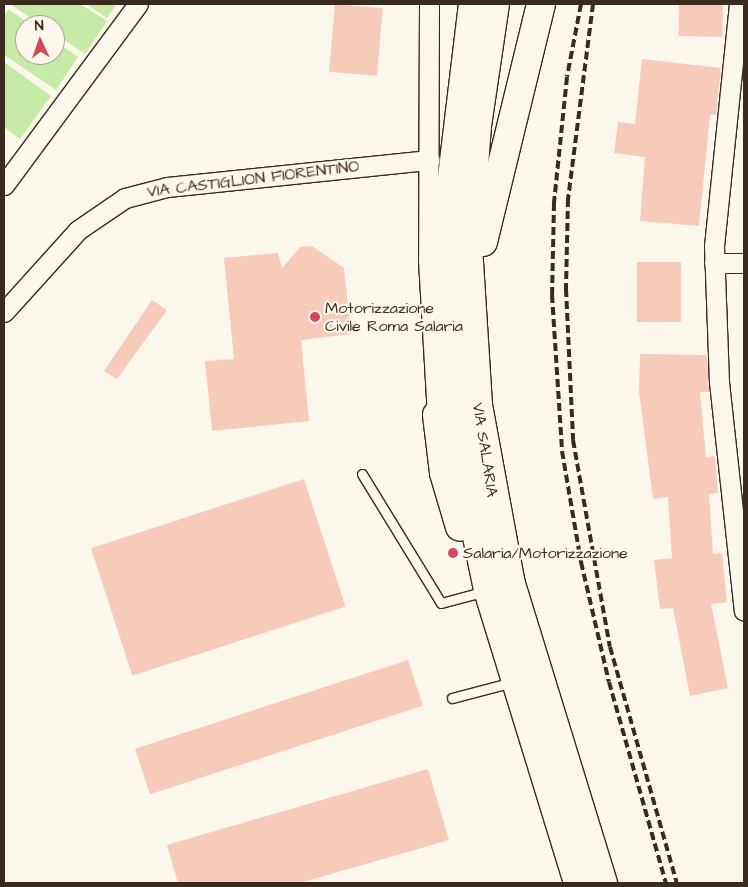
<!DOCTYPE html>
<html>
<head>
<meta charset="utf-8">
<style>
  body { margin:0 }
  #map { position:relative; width:748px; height:887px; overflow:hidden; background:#fbf7ec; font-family:"Architects Daughter",sans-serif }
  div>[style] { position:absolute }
  .green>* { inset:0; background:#c6eba6 }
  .building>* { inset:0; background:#f7cbba; transform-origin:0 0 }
  .roads { filter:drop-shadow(1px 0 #3b2a1e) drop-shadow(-1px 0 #3b2a1e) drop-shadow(0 1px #3b2a1e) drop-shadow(0 -1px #3b2a1e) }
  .lane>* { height:9px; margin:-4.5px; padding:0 4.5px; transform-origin:4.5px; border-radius:4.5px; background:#fbf7ec }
  .street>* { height:19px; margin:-9.5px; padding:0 9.5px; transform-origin:9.5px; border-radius:9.5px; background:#fbf7ec }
  .primary>* { height:28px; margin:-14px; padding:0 14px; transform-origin:14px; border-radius:14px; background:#fbf7ec }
  .rail>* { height:4px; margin-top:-2px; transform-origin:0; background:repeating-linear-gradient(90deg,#3b2a1e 0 8px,transparent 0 12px) }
  .dots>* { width:14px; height:14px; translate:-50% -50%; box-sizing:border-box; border:2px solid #fbf7ec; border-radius:50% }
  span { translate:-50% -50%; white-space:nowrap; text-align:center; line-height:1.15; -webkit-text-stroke:4.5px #fbf7ec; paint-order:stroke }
  .street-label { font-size:16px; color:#3b2a1e }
  .poi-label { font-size:16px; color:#3b2a1e }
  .left { translate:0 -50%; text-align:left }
  .frame { position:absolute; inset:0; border:5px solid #3b2a1e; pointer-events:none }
  .north { position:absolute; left:15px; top:15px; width:50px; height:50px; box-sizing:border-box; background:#fbf7ec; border:1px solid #aea59a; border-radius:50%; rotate:357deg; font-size:14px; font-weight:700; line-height:20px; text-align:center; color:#3b2a1e }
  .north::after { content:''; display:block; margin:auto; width:18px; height:22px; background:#d1495b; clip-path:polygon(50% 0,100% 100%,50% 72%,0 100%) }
</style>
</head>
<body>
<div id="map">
  <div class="green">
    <i style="clip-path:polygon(10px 4px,80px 4px,107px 21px,85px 54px,55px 34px,55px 25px,41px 25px)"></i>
    <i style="clip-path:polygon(86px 4px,117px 4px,107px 18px)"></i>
    <i style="clip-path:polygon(8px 9px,31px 25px,25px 25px,25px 55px,55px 55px,55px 41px,78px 57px,56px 90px,4px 55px,4px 16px)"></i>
    <i style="clip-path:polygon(4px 62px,51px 96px,20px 139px,4px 127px)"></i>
  </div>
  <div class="building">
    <i style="left:335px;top:4px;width:48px;height:68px;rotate:5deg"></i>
    <i style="left:679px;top:4px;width:44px;height:32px;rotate:1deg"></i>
    <i style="clip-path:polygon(642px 59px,721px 68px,716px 115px,710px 115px,699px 226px,640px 221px,645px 157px,614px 153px,618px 122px,635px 124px)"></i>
    <i style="clip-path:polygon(312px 246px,344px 268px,351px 334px,301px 340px,309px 421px,212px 431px,205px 361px,234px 359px,224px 258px,278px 253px,282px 268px,300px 247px)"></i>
    <i style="left:637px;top:262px;width:44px;height:60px"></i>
    <i style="clip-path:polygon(152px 300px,167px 310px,117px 379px,104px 371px)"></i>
    <i style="clip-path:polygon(640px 354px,707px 355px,709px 392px,700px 392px,706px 457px,715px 456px,718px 493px,709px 494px,713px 554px,722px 553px,727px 602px,711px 604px,728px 688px,690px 696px,673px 608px,660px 609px,654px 560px,672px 558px,668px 497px,653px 499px,639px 392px)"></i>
    <i style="left:304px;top:479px;width:134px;height:224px;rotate:72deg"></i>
    <i style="left:408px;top:660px;width:48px;height:287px;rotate:72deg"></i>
    <i style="clip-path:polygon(428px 769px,449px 840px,300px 883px,178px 883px,167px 845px)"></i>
  </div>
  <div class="roads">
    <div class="lane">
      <i style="left:362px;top:474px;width:151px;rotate:58.5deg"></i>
      <i style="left:441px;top:603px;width:47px;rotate:-14.9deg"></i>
      <i style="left:452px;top:698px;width:63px;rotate:-14.7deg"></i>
    </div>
    <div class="street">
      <i style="left:429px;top:4px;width:256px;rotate:90.2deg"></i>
      <i style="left:428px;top:260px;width:155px;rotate:86.7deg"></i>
      <i style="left:739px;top:4px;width:243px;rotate:95.9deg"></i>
      <i style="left:714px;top:246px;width:136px;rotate:87.9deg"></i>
      <i style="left:719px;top:382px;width:230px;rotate:83.8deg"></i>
      <i style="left:4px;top:185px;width:225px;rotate:-53.5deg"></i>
      <i style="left:714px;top:263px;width:30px"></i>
      <i style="left:4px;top:312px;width:110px;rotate:-47.9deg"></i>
      <i style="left:78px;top:230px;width:57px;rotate:-34.2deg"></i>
      <i style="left:125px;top:198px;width:43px;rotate:-14.7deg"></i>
      <i style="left:167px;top:187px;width:264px;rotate:-5.9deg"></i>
    </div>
    <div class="primary">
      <i style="left:473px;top:4px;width:209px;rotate:96.9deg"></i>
      <i style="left:448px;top:212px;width:173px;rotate:88.7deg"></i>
      <i style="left:452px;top:385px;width:109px;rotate:81.6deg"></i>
      <i style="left:468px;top:493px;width:99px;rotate:78.3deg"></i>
      <i style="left:488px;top:590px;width:307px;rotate:72.9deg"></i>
      <i style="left:495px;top:4px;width:123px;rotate:98.4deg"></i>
      <i style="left:477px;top:126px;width:120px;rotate:94.3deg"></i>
      <i style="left:468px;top:246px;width:159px;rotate:86.4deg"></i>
      <i style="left:478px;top:405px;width:182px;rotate:79.6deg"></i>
      <i style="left:511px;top:584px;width:313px;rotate:72.9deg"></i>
      <i style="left:483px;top:242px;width:245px;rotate:-76.3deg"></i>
      <i style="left:437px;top:415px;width:58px;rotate:83.1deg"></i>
      <i style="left:444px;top:473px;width:56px;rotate:73.5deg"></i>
    </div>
  </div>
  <div class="rail">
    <i style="left:581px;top:4px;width:74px;rotate:100.9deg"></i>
    <i style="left:567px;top:77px;width:127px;rotate:95.9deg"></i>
    <i style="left:554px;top:203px;width:92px;rotate:91.2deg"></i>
    <i style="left:552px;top:295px;width:156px;rotate:86.3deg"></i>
    <i style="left:562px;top:451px;width:113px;rotate:80.3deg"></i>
    <i style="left:581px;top:562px;width:123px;rotate:76.9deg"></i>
    <i style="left:609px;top:682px;width:209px;rotate:74.2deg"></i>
    <i style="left:593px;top:4px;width:197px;rotate:97.3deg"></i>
    <i style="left:568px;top:199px;width:90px;rotate:91.3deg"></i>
    <i style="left:566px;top:289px;width:151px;rotate:87.3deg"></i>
    <i style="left:573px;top:440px;width:210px;rotate:79.9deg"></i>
    <i style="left:610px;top:647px;width:245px;rotate:74.2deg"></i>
  </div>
  <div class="dots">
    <i style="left:315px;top:317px;background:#d1495b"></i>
    <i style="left:453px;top:553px;background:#d1495b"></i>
  </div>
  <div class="street-label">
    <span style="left:253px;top:179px;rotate:-7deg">VIA CASTIGLION FIORENTINO</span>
    <span style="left:485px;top:450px;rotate:81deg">VIA SALARIA</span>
  </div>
  <div class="poi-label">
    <span class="left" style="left:325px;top:317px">Motorizzazione<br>Civile Roma Salaria</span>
    <span class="left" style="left:463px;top:553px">Salaria/Motorizzazione</span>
  </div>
  <div class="frame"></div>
  <div class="north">N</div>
</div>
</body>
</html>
